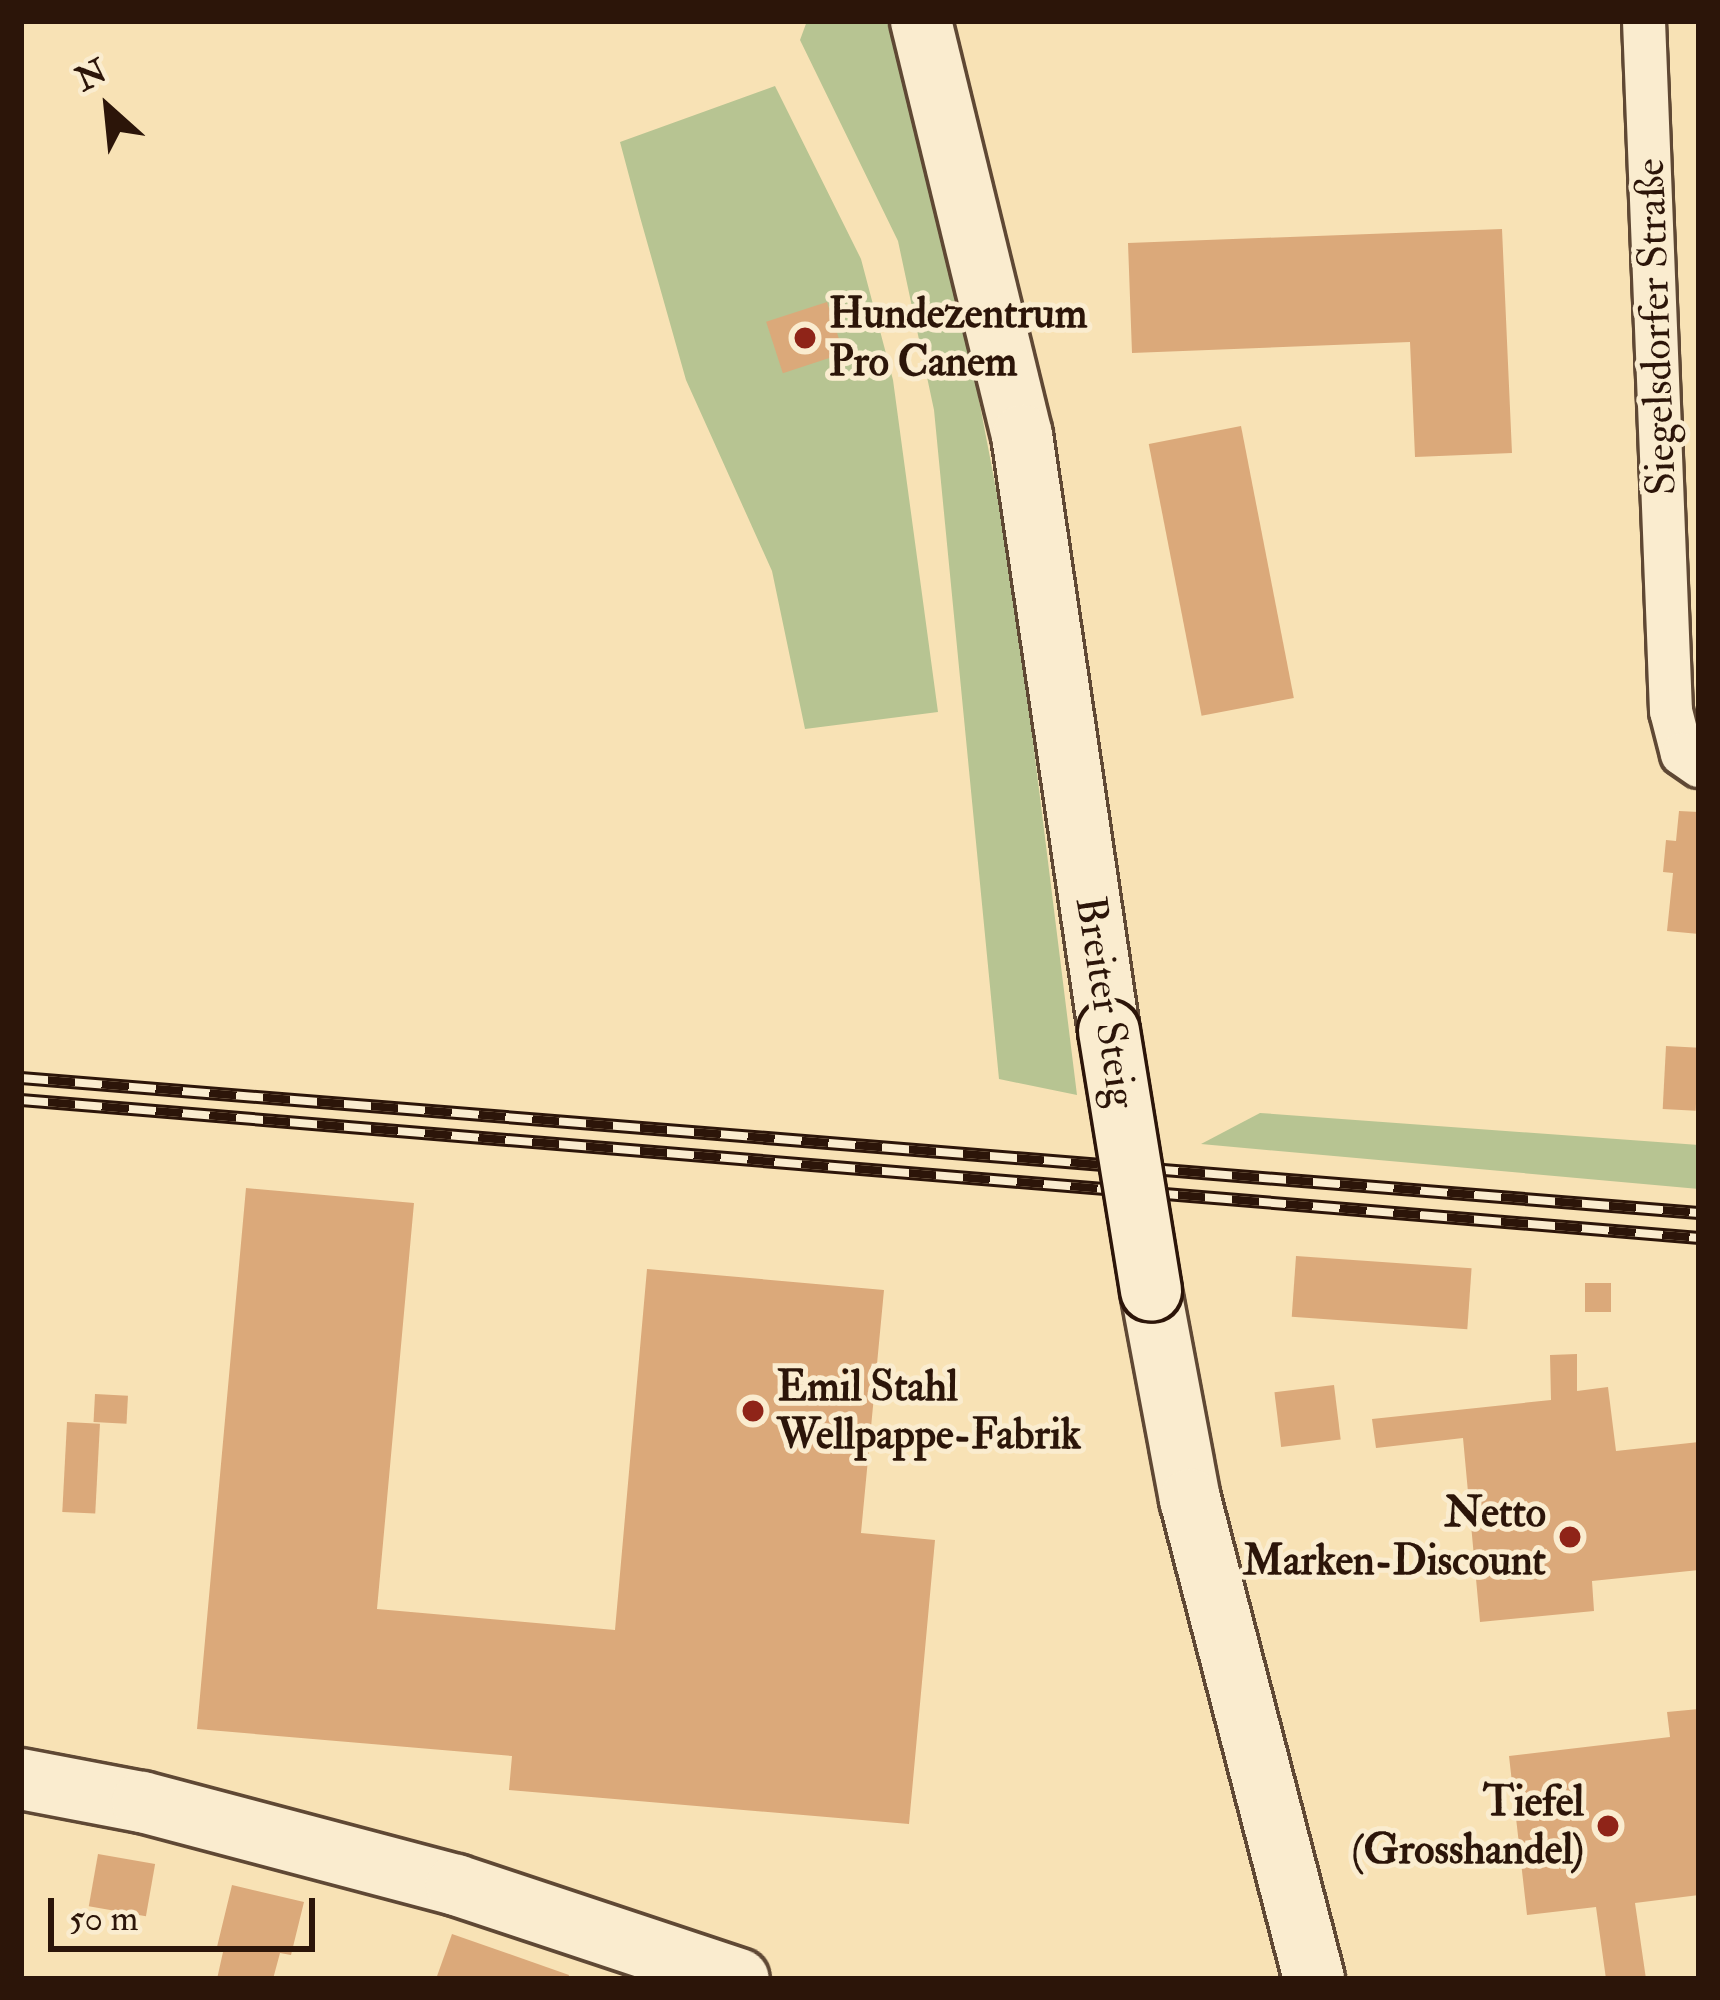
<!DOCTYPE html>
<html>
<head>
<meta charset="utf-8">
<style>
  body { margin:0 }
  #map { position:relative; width:1720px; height:2000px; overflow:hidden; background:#f8e2b5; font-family:"IM FELL Double Pica",serif }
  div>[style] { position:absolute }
  .green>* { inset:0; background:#b7c492 }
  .building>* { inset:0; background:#dba97a; transform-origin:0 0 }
  .roads { filter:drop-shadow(3px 0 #5f4834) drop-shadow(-3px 0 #5f4834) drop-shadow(0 3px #5f4834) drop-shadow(0 -3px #5f4834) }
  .street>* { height:42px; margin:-21px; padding:0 21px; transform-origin:21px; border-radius:21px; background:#faeccf }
  .secondary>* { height:60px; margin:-30px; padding:0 30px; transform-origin:30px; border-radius:30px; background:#faeccf }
  .rail>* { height:14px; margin-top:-7px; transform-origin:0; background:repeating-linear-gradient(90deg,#faeccf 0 27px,#2c1509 0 54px); box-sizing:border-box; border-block:3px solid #2c1509 }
  .bridges { filter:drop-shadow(3px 0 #2c1509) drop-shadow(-3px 0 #2c1509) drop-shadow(0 3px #2c1509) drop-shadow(0 -3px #2c1509) }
  .secondary-bridge>* { height:60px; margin:-30px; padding:0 30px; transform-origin:30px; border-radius:30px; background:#faeccf }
  .dots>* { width:33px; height:33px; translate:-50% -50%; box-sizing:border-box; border:6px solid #faeccf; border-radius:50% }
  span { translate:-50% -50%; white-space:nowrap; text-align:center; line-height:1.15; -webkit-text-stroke:10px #faeccf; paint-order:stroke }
  .poi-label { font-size:42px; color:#2c1509; font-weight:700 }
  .left { translate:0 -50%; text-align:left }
  .right { translate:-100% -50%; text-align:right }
  .street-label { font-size:42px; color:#2c1509 }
  .frame { position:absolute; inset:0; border:24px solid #2c1509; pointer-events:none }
  .north { position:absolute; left:48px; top:48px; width:120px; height:120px; -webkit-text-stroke:9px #faeccf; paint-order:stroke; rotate:333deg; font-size:33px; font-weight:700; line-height:48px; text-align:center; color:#2c1509 }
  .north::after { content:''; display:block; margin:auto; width:42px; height:54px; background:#2c1509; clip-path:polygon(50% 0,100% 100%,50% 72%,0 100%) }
  .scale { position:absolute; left:48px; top:1898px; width:267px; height:54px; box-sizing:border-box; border:6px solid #2c1509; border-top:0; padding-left:15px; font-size:36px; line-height:42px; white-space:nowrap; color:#2c1509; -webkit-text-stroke:9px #faeccf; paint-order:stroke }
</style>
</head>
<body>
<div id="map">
  <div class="green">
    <i style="clip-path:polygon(807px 21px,893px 21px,954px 270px,1012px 572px,1077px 1095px,999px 1079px,934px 410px,898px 241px,800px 40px)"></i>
    <i style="clip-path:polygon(775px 86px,861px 259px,893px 380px,938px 712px,805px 729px,772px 571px,686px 380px,640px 217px,620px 142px)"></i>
    <i style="clip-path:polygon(1260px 1113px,1699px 1145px,1699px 1189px,1201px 1144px)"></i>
  </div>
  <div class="building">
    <i style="clip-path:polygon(1502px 229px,1512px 453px,1415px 457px,1410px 342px,1132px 353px,1128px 243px)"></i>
    <i style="left:827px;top:302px;width:54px;height:64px;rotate:72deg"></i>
    <i style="left:1241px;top:426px;width:277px;height:94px;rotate:79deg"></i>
    <i style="clip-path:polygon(1679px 811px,1699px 812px,1699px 934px,1667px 931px,1673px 873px,1663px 872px,1666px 840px,1676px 841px)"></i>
    <i style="left:1666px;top:1046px;width:33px;height:63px;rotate:3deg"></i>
    <i style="clip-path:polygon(246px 1188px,414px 1203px,377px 1609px,615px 1630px,647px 1269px,884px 1290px,861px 1533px,935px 1540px,909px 1824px,509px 1790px,512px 1756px,197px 1729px)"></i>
    <i style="left:1296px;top:1256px;width:176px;height:61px;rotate:4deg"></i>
    <i style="left:1585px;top:1283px;width:26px;height:29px"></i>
    <i style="clip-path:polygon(1577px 1354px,1577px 1391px,1608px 1387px,1616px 1451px,1699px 1442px,1699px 1570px,1592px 1581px,1594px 1611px,1480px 1622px,1463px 1438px,1376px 1448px,1372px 1419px,1551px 1400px,1550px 1355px)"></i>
    <i style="left:1334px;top:1385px;width:55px;height:60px;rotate:83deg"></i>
    <i style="left:95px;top:1394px;width:33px;height:28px;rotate:3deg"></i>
    <i style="left:67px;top:1422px;width:33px;height:90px;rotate:3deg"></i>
    <i style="clip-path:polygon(1699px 1709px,1699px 1895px,1635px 1903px,1646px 1979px,1606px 1979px,1596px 1907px,1527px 1915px,1509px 1756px,1670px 1737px,1667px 1712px)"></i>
    <i style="left:98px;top:1854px;width:58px;height:53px;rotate:10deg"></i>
    <i style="clip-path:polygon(232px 1885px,304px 1902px,291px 1955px,280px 1953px,273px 1979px,217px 1979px,223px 1952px,216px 1951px)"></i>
    <i style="clip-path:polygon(452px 1934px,569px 1975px,568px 1979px,436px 1979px)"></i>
  </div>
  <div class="roads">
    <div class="street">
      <i style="left:1644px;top:21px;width:691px;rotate:87.76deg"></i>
      <i style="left:1671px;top:711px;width:44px;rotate:75.7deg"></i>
      <i style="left:1682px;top:754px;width:21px;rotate:35deg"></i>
    </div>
    <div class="secondary">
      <i style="left:921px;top:21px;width:426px;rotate:76.3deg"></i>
      <i style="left:1022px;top:435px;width:602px;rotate:81.7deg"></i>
      <i style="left:1151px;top:1291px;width:212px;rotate:79.4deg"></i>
      <i style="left:1190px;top:1499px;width:496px;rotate:75.5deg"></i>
      <i style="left:21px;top:1779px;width:123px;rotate:10.8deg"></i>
      <i style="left:142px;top:1802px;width:325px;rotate:14.8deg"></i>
      <i style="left:456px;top:1885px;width:298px;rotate:18.4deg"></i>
    </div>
  </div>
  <div class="rail">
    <i style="left:21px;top:1078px;width:1683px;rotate:4.6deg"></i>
    <i style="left:21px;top:1100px;width:1684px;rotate:4.7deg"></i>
  </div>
  <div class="bridges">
    <div class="secondary-bridge">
      <i style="left:1109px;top:1031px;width:263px;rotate:80.8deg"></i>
    </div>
  </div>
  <div class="dots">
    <i style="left:805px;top:338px;background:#8f2418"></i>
    <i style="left:753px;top:1411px;background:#8f2418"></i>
    <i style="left:1570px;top:1537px;background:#8f2418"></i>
    <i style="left:1608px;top:1826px;background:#8f2418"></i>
  </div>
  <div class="poi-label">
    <span class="left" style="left:829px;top:338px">Hundezentrum<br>Pro Canem</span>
    <span class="left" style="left:777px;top:1411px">Emil Stahl<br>Wellpappe-Fabrik</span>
    <span class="right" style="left:1546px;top:1537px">Netto<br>Marken-Discount</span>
    <span class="right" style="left:1584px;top:1826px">Tiefel<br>(Grosshandel)</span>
  </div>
  <div class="street-label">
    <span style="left:1656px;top:327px;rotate:-92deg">Siegelsdorfer Straße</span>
    <span style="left:1106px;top:1002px;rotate:81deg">Breiter Steig</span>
  </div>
  <div class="frame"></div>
  <div class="north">N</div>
  <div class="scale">50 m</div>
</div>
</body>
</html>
